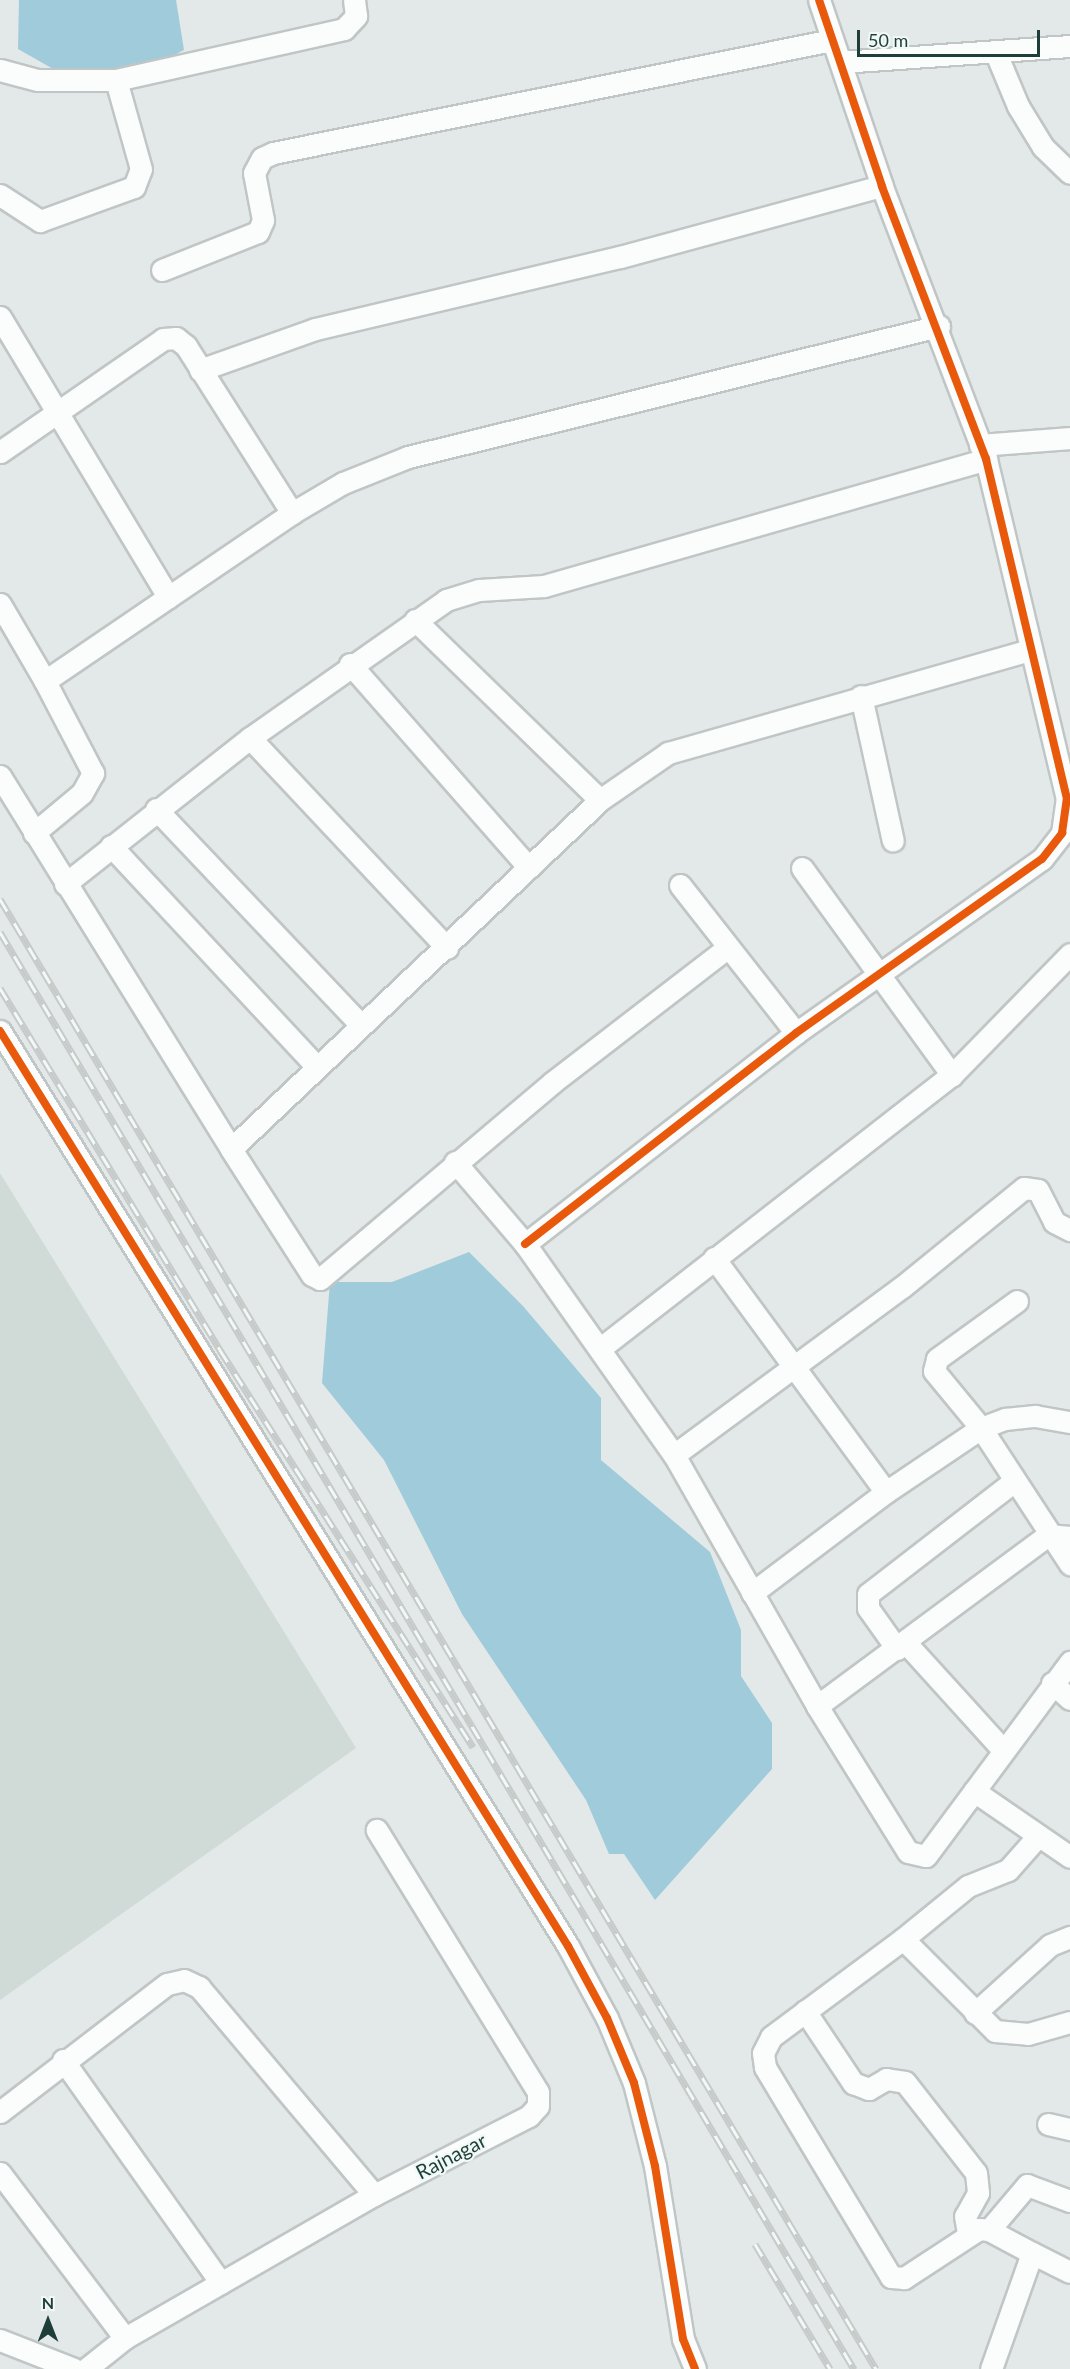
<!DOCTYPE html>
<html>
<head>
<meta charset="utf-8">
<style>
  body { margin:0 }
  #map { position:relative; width:1070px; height:2369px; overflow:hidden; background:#e3e9e8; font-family:Lato,sans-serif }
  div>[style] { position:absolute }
  .built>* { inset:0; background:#d0dbd8 }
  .water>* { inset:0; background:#a0cbdb }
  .roads { filter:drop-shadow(2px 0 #c0c6c5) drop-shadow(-2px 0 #c0c6c5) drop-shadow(0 2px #c0c6c5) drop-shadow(0 -2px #c0c6c5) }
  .minor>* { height:21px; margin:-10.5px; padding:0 10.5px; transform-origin:10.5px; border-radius:10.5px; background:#fbfcfc }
  .rail>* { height:7px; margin-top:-3.5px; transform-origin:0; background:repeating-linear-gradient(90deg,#f1f9f6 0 14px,#c6cbca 0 28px); box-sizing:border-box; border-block:2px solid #c6cbca }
  .cycleway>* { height:8px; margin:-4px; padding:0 4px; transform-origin:4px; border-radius:4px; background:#e8590c }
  span { translate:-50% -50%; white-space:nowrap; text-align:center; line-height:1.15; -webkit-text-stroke:4.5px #f1f9f6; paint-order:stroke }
  .street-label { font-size:20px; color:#1f3e3a }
  .north { position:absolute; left:18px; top:2291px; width:60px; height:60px; -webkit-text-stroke:4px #f1f9f6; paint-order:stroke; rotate:0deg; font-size:16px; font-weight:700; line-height:24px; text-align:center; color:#1f3e3a }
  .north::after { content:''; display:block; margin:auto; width:21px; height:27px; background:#1f3e3a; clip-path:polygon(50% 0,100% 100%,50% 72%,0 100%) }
  .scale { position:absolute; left:857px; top:30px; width:183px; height:27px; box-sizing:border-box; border:3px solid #1f3e3a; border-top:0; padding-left:8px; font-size:18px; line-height:21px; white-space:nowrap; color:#1f3e3a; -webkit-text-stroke:4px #f1f9f6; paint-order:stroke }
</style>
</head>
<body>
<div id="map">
  <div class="built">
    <i style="clip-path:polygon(0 1173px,356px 1748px,0 2000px)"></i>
  </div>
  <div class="water">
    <i style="clip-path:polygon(19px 0,176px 0,184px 50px,159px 63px,62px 74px,18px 49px)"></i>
    <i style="clip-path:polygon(469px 1252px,523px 1306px,601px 1398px,601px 1460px,710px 1552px,741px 1630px,741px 1676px,772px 1723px,772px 1769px,655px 1900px,624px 1854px,609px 1854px,586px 1800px,462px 1614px,384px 1460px,322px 1383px,330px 1282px,392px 1282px)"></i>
  </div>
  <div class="roads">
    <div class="minor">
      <i style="left:995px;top:51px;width:60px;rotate:67.3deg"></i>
      <i style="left:1018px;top:106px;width:48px;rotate:58.6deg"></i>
      <i style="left:1043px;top:147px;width:37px;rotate:44deg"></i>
      <i style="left:841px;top:62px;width:230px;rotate:-4deg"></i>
      <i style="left:0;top:70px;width:39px;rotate:15deg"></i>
      <i style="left:38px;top:80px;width:78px"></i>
      <i style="left:116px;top:80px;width:234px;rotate:-12.6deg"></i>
      <i style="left:344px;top:29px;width:18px;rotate:-47deg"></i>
      <i style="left:356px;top:16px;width:16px;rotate:-97deg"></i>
      <i style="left:0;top:195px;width:48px;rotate:33deg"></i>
      <i style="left:40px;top:221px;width:100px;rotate:-19.9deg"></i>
      <i style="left:134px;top:187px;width:19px;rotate:-69deg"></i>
      <i style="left:141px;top:169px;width:92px;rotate:-105.7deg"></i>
      <i style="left:162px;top:270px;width:103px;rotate:-21.6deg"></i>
      <i style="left:258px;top:232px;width:13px;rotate:-67deg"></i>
      <i style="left:263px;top:220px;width:48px;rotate:-100.8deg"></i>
      <i style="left:254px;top:173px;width:17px;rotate:-62deg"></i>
      <i style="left:262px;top:158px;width:12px;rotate:-24deg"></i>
      <i style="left:273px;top:153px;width:570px;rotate:-11.43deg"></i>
      <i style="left:0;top:317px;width:327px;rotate:59deg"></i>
      <i style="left:200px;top:370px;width:122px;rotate:-19.6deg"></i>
      <i style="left:315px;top:329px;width:313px;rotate:-13.3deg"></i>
      <i style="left:620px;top:257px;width:271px;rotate:-15.2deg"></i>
      <i style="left:980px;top:445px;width:90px;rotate:-4.4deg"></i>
      <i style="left:0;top:452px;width:198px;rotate:-34.7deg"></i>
      <i style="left:163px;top:339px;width:13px;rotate:-4deg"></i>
      <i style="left:176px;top:338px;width:13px;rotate:39deg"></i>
      <i style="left:186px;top:346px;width:198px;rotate:57.6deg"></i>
      <i style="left:0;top:604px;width:89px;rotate:59.7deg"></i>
      <i style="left:45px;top:681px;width:299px;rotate:-34.2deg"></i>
      <i style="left:292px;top:513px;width:59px;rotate:-30.5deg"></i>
      <i style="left:343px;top:483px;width:70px;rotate:-21.8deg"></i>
      <i style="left:408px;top:457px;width:547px;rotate:-13.86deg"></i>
      <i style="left:415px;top:620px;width:258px;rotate:44.2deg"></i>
      <i style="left:350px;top:664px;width:271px;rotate:48.7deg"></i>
      <i style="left:861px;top:696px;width:148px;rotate:77.6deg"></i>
      <i style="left:250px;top:738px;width:288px;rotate:46.8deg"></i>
      <i style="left:0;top:776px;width:439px;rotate:58.2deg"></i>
      <i style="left:231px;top:1149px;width:150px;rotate:57.3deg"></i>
      <i style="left:312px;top:1275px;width:9px;rotate:27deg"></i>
      <i style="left:320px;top:1279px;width:305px;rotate:-40.2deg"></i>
      <i style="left:553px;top:1082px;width:221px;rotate:-37.6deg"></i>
      <i style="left:156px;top:809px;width:296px;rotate:46.5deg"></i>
      <i style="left:34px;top:833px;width:62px;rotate:-39.8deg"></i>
      <i style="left:82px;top:793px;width:23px;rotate:-61deg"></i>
      <i style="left:93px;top:773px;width:104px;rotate:-117.6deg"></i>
      <i style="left:111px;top:846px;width:302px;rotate:47deg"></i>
      <i style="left:802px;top:868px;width:256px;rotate:54.1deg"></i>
      <i style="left:65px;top:884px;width:236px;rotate:-38.3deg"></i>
      <i style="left:250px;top:738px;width:240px;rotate:-35.1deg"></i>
      <i style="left:446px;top:600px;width:34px;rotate:-17deg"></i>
      <i style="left:479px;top:590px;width:65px;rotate:-3.5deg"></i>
      <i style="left:544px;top:586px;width:460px;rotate:-16deg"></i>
      <i style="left:680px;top:885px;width:188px;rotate:51.9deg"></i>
      <i style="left:0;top:1031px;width:1077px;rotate:58.17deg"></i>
      <i style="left:568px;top:1946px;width:82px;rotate:61.6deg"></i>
      <i style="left:607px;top:2018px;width:70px;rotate:67.4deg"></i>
      <i style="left:634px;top:2083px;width:86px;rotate:75.8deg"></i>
      <i style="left:655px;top:2166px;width:175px;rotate:80.8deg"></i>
      <i style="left:683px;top:2339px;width:32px;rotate:68deg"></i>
      <i style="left:231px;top:1149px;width:508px;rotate:-43.4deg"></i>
      <i style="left:600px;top:800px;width:83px;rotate:-34.7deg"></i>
      <i style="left:668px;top:753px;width:376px;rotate:-15.9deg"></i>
      <i style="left:455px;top:1162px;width:108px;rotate:49.5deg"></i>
      <i style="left:525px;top:1244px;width:258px;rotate:54.8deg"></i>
      <i style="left:674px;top:1455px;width:289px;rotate:60.3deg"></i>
      <i style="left:817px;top:1706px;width:172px;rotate:58.1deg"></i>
      <i style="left:908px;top:1852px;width:18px;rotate:13deg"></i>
      <i style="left:926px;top:1856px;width:242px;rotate:-53.4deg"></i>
      <i style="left:525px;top:1244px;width:343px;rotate:-37.9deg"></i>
      <i style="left:796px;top:1033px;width:301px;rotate:-35.3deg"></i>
      <i style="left:1042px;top:859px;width:33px;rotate:-52deg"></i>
      <i style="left:1062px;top:833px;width:34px;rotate:-82deg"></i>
      <i style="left:1067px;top:799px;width:350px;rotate:-103.4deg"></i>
      <i style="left:986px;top:459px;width:292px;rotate:-110.9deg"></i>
      <i style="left:882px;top:186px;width:196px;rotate:-108.7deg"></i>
      <i style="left:714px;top:1258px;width:290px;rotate:53.7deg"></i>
      <i style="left:1017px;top:1301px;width:99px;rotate:144.1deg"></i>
      <i style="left:937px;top:1359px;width:12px;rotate:104deg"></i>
      <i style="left:934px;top:1371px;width:74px;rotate:50.5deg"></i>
      <i style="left:981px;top:1428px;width:163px;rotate:56.8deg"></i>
      <i style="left:602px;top:1347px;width:443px;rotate:-37.9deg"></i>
      <i style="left:952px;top:1075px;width:169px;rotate:-45.7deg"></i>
      <i style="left:674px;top:1455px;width:283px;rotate:-36.4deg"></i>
      <i style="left:902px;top:1287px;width:157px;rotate:-39.1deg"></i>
      <i style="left:1024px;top:1188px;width:14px;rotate:8deg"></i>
      <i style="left:1038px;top:1190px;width:36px;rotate:63deg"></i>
      <i style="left:1054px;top:1222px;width:18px;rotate:27deg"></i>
      <i style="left:752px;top:1593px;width:168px;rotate:-37deg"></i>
      <i style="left:886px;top:1492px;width:115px;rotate:-34deg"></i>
      <i style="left:981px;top:1428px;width:26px;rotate:-21deg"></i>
      <i style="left:1005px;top:1419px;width:30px;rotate:-6deg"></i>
      <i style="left:1035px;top:1416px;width:36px;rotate:10deg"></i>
      <i style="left:906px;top:1643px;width:144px;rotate:47.8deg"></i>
      <i style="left:897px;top:1649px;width:50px;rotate:-125.3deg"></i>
      <i style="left:868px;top:1608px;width:14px;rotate:-90deg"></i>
      <i style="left:868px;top:1594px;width:185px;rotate:-37.7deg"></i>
      <i style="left:1052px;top:1683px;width:24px;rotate:42deg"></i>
      <i style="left:817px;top:1706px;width:287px;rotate:-36.5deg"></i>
      <i style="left:1048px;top:1535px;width:22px;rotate:5deg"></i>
      <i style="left:974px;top:1791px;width:116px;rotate:34.5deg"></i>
      <i style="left:903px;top:1939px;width:84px;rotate:-39.2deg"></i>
      <i style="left:968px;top:1886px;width:43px;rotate:-21.8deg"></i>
      <i style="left:1008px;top:1870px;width:45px;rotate:-48.6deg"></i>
      <i style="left:805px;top:2011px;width:87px;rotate:56.3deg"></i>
      <i style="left:853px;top:2083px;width:17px;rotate:21deg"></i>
      <i style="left:869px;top:2089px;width:20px;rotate:-30deg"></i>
      <i style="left:886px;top:2079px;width:19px;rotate:9deg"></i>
      <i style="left:905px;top:2082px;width:115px;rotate:52deg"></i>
      <i style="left:976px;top:2173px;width:20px;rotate:84deg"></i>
      <i style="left:978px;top:2193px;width:26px;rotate:119deg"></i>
      <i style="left:965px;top:2216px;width:17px;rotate:80deg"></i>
      <i style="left:975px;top:2013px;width:101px;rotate:-42.2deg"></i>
      <i style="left:1050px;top:1945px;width:22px;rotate:-22deg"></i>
      <i style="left:63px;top:2060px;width:273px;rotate:54.7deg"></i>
      <i style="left:0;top:2112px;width:210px;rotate:-37.5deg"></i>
      <i style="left:167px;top:1984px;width:17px;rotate:-13deg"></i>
      <i style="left:184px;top:1980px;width:17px;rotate:25deg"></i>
      <i style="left:199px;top:1987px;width:272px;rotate:49.9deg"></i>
      <i style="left:1048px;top:2124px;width:23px;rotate:13deg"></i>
      <i style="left:0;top:2173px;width:207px;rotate:52.9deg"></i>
      <i style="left:989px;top:2230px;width:59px;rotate:-49.8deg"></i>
      <i style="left:1027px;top:2185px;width:46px;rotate:20.4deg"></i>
      <i style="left:1032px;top:2253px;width:49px;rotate:-151.9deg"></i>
      <i style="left:989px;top:2230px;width:10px;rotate:-174deg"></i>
      <i style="left:979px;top:2229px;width:90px;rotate:146.8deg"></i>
      <i style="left:904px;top:2278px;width:13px;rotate:-176deg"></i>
      <i style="left:891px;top:2277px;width:245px;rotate:-121deg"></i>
      <i style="left:765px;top:2067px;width:14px;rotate:-98deg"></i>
      <i style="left:763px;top:2053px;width:18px;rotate:-63deg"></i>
      <i style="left:771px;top:2037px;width:164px;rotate:-36.6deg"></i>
      <i style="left:903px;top:1939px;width:130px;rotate:45deg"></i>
      <i style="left:995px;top:2031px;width:33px;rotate:5deg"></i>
      <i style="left:1028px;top:2034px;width:44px;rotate:-15.9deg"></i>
      <i style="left:0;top:2340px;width:79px;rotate:21.4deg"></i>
      <i style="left:86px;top:2369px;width:50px;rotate:-38.5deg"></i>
      <i style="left:125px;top:2338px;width:287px;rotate:-29.9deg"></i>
      <i style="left:374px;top:2195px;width:174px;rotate:-27deg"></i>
      <i style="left:529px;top:2116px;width:13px;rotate:-48deg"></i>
      <i style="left:538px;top:2106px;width:14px;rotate:-90deg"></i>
      <i style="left:538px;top:2092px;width:308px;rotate:-121.6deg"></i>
      <i style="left:991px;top:2369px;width:123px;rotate:-70.5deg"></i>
      <i style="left:1032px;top:2253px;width:42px;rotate:26.6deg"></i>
    </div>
  </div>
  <div class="rail">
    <i style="left:0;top:899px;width:1711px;rotate:59.21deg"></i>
    <i style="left:0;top:932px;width:1672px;rotate:59.28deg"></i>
    <i style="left:0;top:988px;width:424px;rotate:58.7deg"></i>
    <i style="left:220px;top:1350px;width:471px;rotate:57.5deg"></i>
    <i style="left:755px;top:2244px;width:146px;rotate:59deg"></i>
  </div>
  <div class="cycleway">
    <i style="left:0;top:1031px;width:1077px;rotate:58.17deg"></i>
    <i style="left:568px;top:1946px;width:82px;rotate:61.6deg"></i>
    <i style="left:607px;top:2018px;width:70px;rotate:67.4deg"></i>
    <i style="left:634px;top:2083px;width:86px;rotate:75.8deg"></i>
    <i style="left:655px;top:2166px;width:175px;rotate:80.8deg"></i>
    <i style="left:683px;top:2339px;width:32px;rotate:68deg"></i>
    <i style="left:525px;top:1244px;width:343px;rotate:-37.9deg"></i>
    <i style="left:796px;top:1033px;width:301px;rotate:-35.3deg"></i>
    <i style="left:1042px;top:859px;width:33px;rotate:-52deg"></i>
    <i style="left:1062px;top:833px;width:34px;rotate:-82deg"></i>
    <i style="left:1067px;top:799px;width:350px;rotate:-103.4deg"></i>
    <i style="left:986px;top:459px;width:292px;rotate:-110.9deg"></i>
    <i style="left:882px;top:186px;width:196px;rotate:-108.7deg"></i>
  </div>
  <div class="street-label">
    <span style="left:451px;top:2156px;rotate:-27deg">Rajnagar</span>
  </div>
  <div class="north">N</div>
  <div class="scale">50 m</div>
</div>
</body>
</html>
